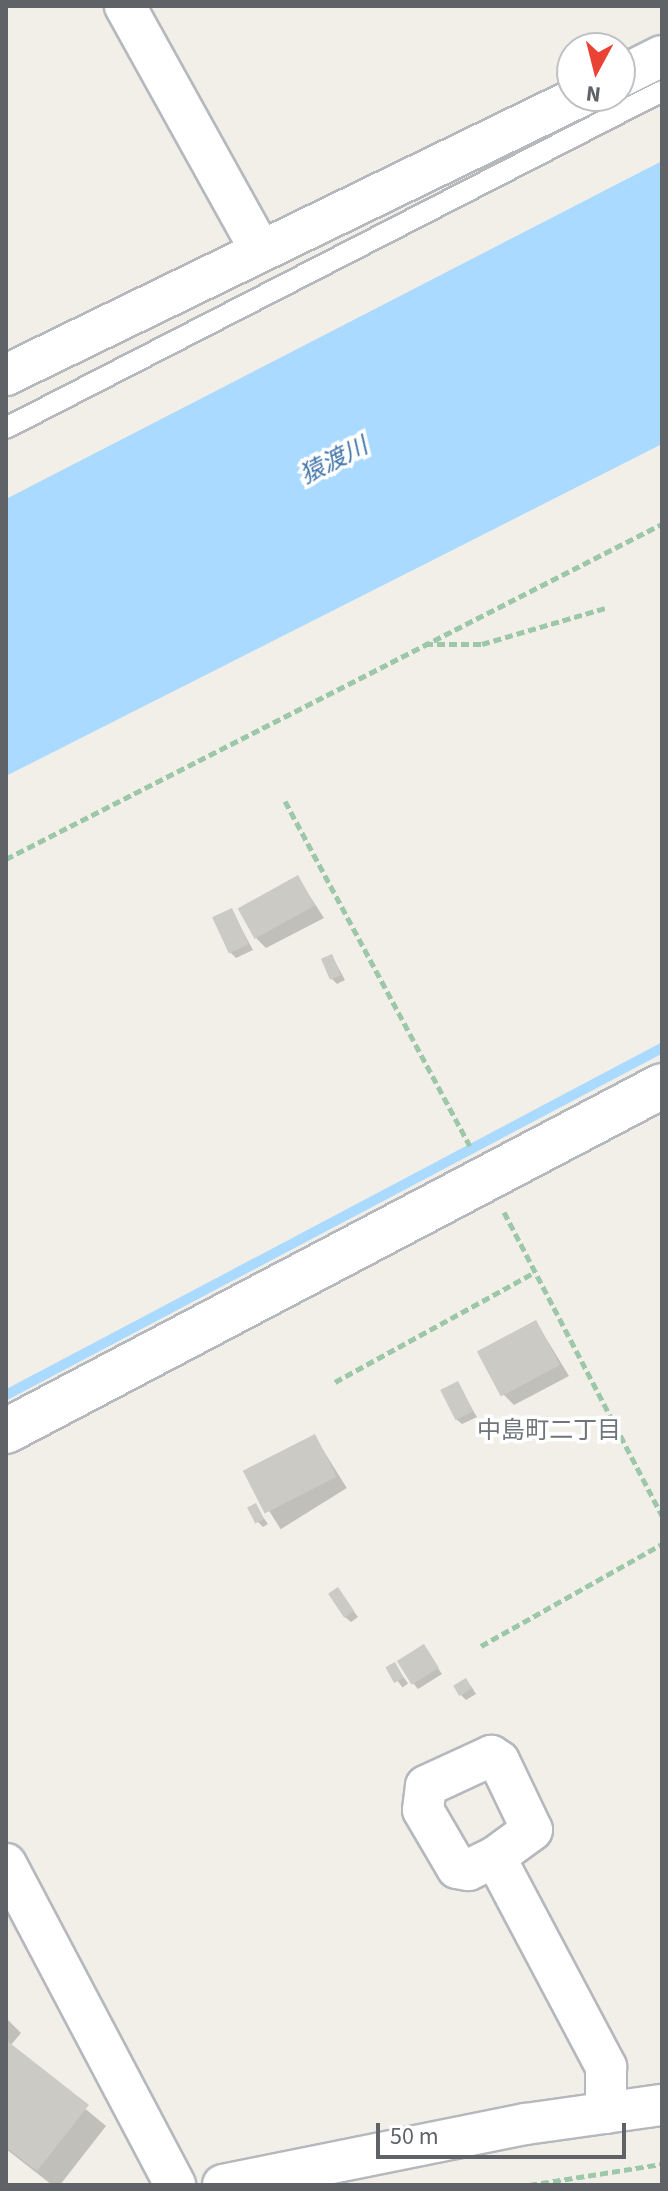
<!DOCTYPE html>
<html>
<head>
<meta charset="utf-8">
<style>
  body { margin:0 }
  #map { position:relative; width:668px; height:2191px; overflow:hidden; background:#f1efe8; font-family:"Source Sans 3","Noto Sans JP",sans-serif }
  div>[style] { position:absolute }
  .water>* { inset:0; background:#aadaff }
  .shadow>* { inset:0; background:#0003; transform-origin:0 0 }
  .stream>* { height:10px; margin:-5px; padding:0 5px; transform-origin:5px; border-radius:5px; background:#aadaff }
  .building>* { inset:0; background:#cccac5; transform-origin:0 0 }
  .path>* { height:5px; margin-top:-2.5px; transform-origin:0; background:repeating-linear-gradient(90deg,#9cc7a9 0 8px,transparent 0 12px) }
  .roads { filter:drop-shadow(2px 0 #b5b8bc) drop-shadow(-2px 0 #b5b8bc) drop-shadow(0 2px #b5b8bc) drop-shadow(0 -2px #b5b8bc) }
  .service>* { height:20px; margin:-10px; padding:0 10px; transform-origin:10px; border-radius:10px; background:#fff }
  .minor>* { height:40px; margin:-20px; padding:0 20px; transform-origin:20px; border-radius:20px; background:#fff }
  .tertiary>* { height:44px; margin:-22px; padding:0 22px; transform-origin:22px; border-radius:22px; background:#fff }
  span { translate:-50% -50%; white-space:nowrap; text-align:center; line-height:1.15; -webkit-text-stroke:7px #fff; paint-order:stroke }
  .water-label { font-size:24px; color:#4174aa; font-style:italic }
  .neighbourhood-label { font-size:24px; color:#70757a }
  .frame { position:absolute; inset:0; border:8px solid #5f6368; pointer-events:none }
  .north { position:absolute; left:556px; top:32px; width:80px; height:80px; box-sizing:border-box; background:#fff; border:2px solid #bfc1c3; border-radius:50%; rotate:187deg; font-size:22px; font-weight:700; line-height:32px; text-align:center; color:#5f6368 }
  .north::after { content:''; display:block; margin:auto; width:28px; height:36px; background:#ea4335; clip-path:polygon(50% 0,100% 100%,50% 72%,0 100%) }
  .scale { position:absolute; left:376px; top:2123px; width:250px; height:36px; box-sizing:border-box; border:4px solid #5f6368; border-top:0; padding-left:10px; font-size:24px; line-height:28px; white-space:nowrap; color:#5f6368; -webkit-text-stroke:6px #fff; paint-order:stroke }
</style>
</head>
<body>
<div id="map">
  <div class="water">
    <i style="clip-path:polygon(662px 161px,662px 444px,6px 776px,6px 499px)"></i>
  </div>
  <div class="shadow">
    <i style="clip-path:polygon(298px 878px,324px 918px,266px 948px,255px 937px)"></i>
    <i style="clip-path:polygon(232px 911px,253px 950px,236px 958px,231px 953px)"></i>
    <i style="clip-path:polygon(332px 956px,345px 980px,337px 984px,332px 979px)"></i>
    <i style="clip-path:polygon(536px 1322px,569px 1376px,514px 1405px,503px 1394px)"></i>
    <i style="clip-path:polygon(457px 1384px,477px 1417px,462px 1424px,456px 1419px)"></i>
    <i style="left:315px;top:1437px;width:60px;height:78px;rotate:58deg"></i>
    <i style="clip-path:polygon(255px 1506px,268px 1524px,263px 1527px,258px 1522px)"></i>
    <i style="clip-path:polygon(338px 1590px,358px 1617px,351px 1622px,345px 1617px)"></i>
    <i style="clip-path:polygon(423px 1646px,442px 1674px,418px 1689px,413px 1683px)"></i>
    <i style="left:394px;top:1664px;width:24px;height:7px;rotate:54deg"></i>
    <i style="clip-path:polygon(471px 1686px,476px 1694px,466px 1700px,461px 1695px)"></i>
    <i style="clip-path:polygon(6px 2018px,21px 2033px,10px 2046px,106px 2126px,60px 2185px,52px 2185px,6px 2149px)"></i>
  </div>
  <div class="stream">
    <i style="left:6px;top:1395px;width:742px;rotate:-27.88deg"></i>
  </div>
  <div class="building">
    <i style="left:298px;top:875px;width:35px;height:69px;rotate:61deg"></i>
    <i style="left:232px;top:908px;width:40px;height:22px;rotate:65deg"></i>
    <i style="left:332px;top:954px;width:23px;height:12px;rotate:67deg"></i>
    <i style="left:536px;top:1320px;width:51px;height:67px;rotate:62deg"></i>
    <i style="left:458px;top:1381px;width:34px;height:20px;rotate:63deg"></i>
    <i style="left:315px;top:1434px;width:48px;height:81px;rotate:63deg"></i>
    <i style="left:256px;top:1503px;width:18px;height:10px;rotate:63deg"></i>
    <i style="left:338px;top:1587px;width:29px;height:12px;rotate:56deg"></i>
    <i style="left:424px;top:1644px;width:28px;height:32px;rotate:58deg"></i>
    <i style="left:395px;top:1662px;width:18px;height:11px;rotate:61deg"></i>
    <i style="left:466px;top:1678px;width:12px;height:15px;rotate:59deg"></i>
    <i style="clip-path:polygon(6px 2040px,89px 2105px,37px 2171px,6px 2147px)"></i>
  </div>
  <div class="path">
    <i style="left:425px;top:644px;width:57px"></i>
    <i style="left:482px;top:644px;width:128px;rotate:-16.3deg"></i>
    <i style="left:285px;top:801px;width:391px;rotate:61.8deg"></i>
    <i style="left:6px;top:859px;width:737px;rotate:-27.05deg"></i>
    <i style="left:504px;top:1212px;width:342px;rotate:62.5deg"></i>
    <i style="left:335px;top:1382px;width:228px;rotate:-28.8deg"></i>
    <i style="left:481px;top:1646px;width:208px;rotate:-29.4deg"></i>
    <i style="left:529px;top:2185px;width:135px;rotate:-9deg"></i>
  </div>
  <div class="roads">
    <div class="service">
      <i style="left:6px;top:428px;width:737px;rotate:-27.19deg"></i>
    </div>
    <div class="minor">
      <i style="left:125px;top:6px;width:280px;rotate:61deg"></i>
      <i style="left:620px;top:77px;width:47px;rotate:-26.6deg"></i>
      <i style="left:6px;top:375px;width:639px;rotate:-25.88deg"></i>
      <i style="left:495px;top:1857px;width:30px;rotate:154deg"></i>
      <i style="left:468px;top:1870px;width:11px;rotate:-170deg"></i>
      <i style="left:457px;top:1868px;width:67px;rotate:-120.4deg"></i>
      <i style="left:423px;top:1810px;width:24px;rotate:-83deg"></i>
      <i style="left:426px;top:1786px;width:72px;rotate:-24.8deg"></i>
      <i style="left:491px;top:1756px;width:9px;rotate:32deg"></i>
      <i style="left:499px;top:1761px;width:76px;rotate:64.4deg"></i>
      <i style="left:532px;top:1830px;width:46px;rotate:143.9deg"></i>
      <i style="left:495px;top:1857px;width:238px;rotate:62.1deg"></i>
      <i style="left:606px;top:2067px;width:46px;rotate:90deg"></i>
      <i style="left:6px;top:1864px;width:363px;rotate:62.2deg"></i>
      <i style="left:223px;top:2185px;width:309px;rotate:-11.4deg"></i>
      <i style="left:526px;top:2124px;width:137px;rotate:-8deg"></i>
    </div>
    <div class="tertiary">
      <i style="left:6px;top:1431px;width:741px;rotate:-27.74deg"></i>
    </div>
  </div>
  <div class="water-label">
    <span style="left:334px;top:461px;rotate:-27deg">猿渡川</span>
  </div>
  <div class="neighbourhood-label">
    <span style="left:549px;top:1431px">中島町二丁目</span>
  </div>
  <div class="frame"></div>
  <div class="north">N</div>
  <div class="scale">50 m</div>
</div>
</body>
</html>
